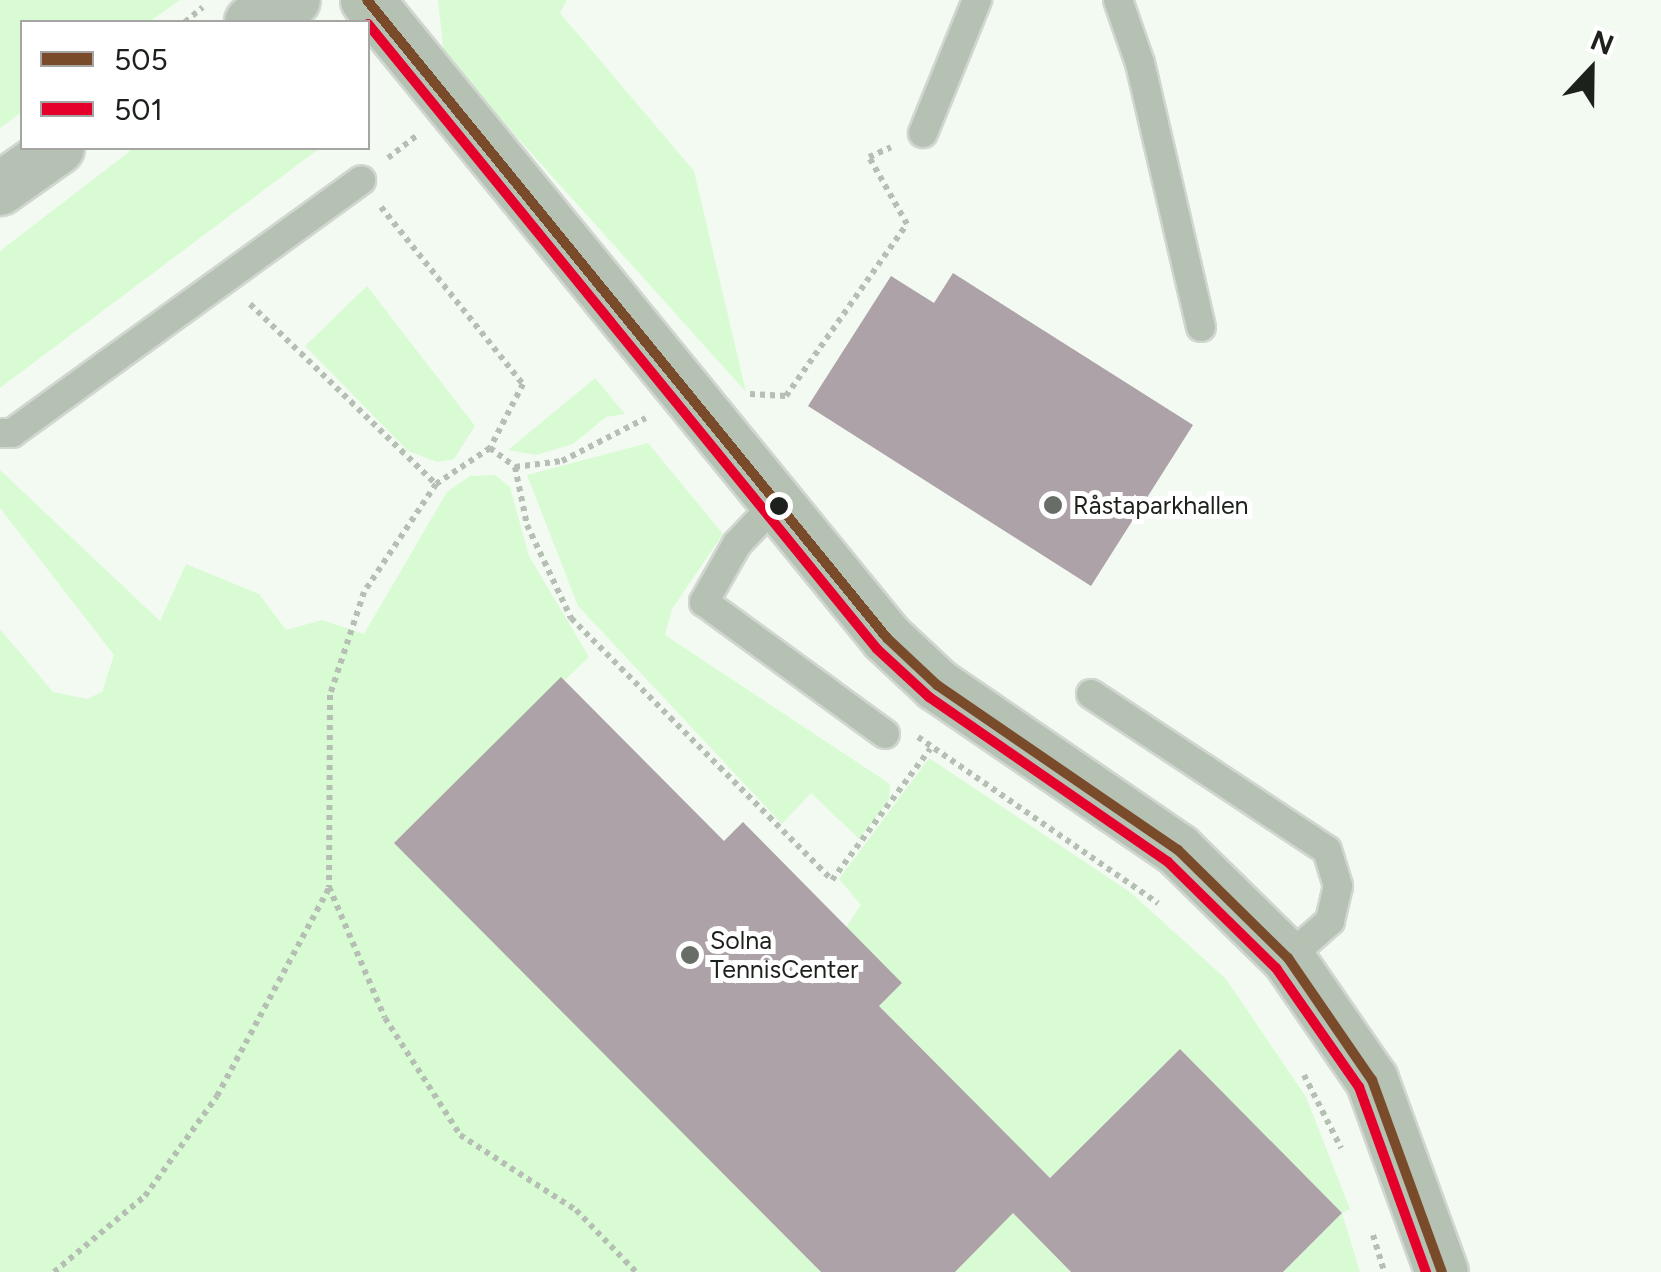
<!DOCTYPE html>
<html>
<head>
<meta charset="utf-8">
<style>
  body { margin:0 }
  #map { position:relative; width:1661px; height:1272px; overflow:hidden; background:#f3faf2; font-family:Figtree,sans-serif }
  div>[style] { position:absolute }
  .green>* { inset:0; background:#d9fbd4 }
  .building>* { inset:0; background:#aca2a8 }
  .path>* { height:6px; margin-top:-3px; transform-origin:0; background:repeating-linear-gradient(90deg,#b6bfb4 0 5px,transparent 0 10px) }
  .roads { filter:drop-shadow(2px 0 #d2d6d1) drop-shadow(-2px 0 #d2d6d1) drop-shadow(0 2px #d2d6d1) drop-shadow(0 -2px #d2d6d1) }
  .service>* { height:28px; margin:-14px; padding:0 14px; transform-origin:14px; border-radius:14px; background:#b5c2b3 }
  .minor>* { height:52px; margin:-26px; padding:0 26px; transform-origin:26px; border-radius:26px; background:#b5c2b3 }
  .bus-1>* { height:10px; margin:-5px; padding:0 5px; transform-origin:5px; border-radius:5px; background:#7a4b2a }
  .bus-2>* { height:10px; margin:-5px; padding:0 5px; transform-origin:5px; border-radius:5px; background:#e4002b }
  .dots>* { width:28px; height:28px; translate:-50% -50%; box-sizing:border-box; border:5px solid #fff; border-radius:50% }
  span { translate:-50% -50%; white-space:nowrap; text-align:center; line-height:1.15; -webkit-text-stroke:10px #fff; paint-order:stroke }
  .poi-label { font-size:25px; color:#1d211c }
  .left { translate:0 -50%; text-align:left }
  .legend { position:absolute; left:20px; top:20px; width:350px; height:130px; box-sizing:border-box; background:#fff; border:2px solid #a5a6a4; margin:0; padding:12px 18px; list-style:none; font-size:30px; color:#1d211c }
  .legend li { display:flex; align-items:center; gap:20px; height:50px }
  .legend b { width:50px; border:2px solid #a5a6a4 }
  .north { position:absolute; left:1541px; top:20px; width:100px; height:100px; -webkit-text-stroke:8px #fff; paint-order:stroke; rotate:22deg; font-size:28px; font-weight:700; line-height:40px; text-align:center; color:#1d211c }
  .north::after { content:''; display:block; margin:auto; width:35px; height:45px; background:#1d211c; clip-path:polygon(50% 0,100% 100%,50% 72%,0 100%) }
</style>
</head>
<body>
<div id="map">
  <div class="green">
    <i style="clip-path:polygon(0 0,180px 0,149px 22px,22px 22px,22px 112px,0 128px)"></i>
    <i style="clip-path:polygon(438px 0,567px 0,560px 13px,694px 171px,746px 392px,444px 56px)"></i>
    <i style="clip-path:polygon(134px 148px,320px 148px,0 388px,0 251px)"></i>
    <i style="clip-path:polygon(367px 286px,475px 426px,454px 459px,437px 462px,408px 451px,305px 346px)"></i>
    <i style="clip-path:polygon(595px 378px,625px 414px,606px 417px,573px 444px,536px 455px,508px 450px)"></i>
    <i style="clip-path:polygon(648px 443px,723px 534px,672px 609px,665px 635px,890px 784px,889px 800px,859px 839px,811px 793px,782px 824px,578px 606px,527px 475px)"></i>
    <i style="clip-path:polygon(0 470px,160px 621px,186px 564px,259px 594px,286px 630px,322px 620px,364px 634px,447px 492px,470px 476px,495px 475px,510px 487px,529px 556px,589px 657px,395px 843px,821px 1272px,0 1272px,0 629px,53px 692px,87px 699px,102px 692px,114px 655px,0 508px)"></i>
    <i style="clip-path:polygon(929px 758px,1130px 892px,1226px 979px,1306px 1097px,1350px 1209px,1342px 1213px,1360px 1272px,1283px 1272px,1342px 1213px,1180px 1049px,1050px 1178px,879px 1006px,902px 983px,846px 927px,861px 905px,839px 879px)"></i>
    <i style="clip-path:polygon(1013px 1213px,1071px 1272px,955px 1272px)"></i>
  </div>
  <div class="building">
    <i style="clip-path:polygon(953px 273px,1193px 425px,1091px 586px,808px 406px,891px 276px,934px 303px)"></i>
    <i style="clip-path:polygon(561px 677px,724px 841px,743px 822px,902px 983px,879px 1006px,1050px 1178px,1180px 1049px,1342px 1213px,1283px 1272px,1071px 1272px,1013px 1213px,955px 1272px,821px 1272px,394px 843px)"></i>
  </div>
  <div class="path">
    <i style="left:185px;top:22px;width:23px;rotate:-40deg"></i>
    <i style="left:388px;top:158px;width:37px;rotate:-38deg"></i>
    <i style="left:381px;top:207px;width:227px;rotate:51.3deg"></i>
    <i style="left:523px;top:384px;width:72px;rotate:117.3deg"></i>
    <i style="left:490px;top:448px;width:65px;rotate:146.3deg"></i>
    <i style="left:436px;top:484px;width:130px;rotate:123.7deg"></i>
    <i style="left:364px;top:592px;width:108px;rotate:108.3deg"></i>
    <i style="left:330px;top:695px;width:192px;rotate:90.3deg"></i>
    <i style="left:329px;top:887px;width:142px;rotate:66.9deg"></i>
    <i style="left:385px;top:1018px;width:139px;rotate:57.3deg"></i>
    <i style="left:460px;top:1135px;width:138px;rotate:32.9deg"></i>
    <i style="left:576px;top:1210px;width:86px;rotate:45.9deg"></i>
    <i style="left:250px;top:304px;width:259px;rotate:44.1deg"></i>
    <i style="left:750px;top:394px;width:36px;rotate:3deg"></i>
    <i style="left:786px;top:396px;width:210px;rotate:-54.9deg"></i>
    <i style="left:907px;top:224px;width:77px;rotate:-119.6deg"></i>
    <i style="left:869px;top:157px;width:24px;rotate:-24deg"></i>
    <i style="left:490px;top:448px;width:31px;rotate:37deg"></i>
    <i style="left:515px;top:467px;width:47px;rotate:-7.3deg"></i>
    <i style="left:562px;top:461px;width:94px;rotate:-27.1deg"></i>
    <i style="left:515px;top:467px;width:59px;rotate:78.3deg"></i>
    <i style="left:527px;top:525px;width:103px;rotate:64.7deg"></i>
    <i style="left:571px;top:618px;width:370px;rotate:45.1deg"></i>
    <i style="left:832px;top:880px;width:164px;rotate:-53.2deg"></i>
    <i style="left:918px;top:737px;width:292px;rotate:34.7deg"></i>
    <i style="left:1304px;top:1075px;width:82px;rotate:63.1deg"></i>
    <i style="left:1373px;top:1235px;width:39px;rotate:73deg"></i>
    <i style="left:54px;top:1272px;width:119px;rotate:-39.9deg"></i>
    <i style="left:145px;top:1196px;width:123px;rotate:-54.2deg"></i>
    <i style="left:217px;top:1096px;width:236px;rotate:-61.7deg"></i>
  </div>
  <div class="roads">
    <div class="service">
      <i style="left:1118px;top:0;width:67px;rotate:70.8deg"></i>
      <i style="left:1140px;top:63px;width:271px;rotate:77deg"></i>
      <i style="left:923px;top:133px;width:144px;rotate:-67.9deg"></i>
      <i style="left:0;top:433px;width:12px"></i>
      <i style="left:12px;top:433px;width:431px;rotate:-35.9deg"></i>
      <i style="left:775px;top:504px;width:55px;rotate:133.5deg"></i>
      <i style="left:737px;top:544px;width:67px;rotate:119.6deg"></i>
      <i style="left:704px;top:602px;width:224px;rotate:36.1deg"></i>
      <i style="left:1091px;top:694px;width:283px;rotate:33.5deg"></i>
      <i style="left:1327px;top:850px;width:38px;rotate:73deg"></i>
      <i style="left:1338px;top:886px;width:36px;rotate:103deg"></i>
      <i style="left:1330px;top:921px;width:56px;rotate:138.6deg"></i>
    </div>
    <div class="minor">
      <i style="left:367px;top:0;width:823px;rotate:50.82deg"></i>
      <i style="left:887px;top:638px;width:69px;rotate:43.2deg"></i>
      <i style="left:937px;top:685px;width:292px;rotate:34.4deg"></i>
      <i style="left:1178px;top:850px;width:154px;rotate:44.5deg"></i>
      <i style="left:1288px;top:958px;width:148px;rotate:55.5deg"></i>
      <i style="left:1372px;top:1080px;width:204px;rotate:70deg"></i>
      <i style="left:251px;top:22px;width:48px;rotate:-27.1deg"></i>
      <i style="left:0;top:189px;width:71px;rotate:-35.3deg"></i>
    </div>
  </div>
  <div class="bus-1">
    <i style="left:367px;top:0;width:823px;rotate:50.82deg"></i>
    <i style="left:887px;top:638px;width:69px;rotate:43.2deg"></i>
    <i style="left:937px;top:685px;width:292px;rotate:34.4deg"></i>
    <i style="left:1178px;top:850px;width:154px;rotate:44.5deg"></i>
    <i style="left:1288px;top:958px;width:148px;rotate:55.5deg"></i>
    <i style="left:1372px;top:1080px;width:204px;rotate:70deg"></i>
  </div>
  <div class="bus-2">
    <i style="left:368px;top:24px;width:806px;rotate:50.84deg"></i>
    <i style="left:877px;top:649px;width:71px;rotate:42.7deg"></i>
    <i style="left:929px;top:697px;width:290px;rotate:34.6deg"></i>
    <i style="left:1168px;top:862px;width:151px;rotate:44.5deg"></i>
    <i style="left:1276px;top:968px;width:145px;rotate:55.1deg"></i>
    <i style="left:1359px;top:1087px;width:197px;rotate:70.1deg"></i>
  </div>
  <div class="dots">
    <i style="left:1053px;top:505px;background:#686d67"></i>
    <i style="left:779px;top:506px;background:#1d211c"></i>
    <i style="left:690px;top:955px;background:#686d67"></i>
  </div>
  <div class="poi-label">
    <span class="left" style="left:1073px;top:505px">Råstaparkhallen</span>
    <span class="left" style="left:710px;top:955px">Solna<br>TennisCenter</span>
  </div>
  <ul class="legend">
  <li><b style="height:12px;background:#7a4b2a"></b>505</li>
  <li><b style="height:12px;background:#e4002b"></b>501</li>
  </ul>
  <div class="north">N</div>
</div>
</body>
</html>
